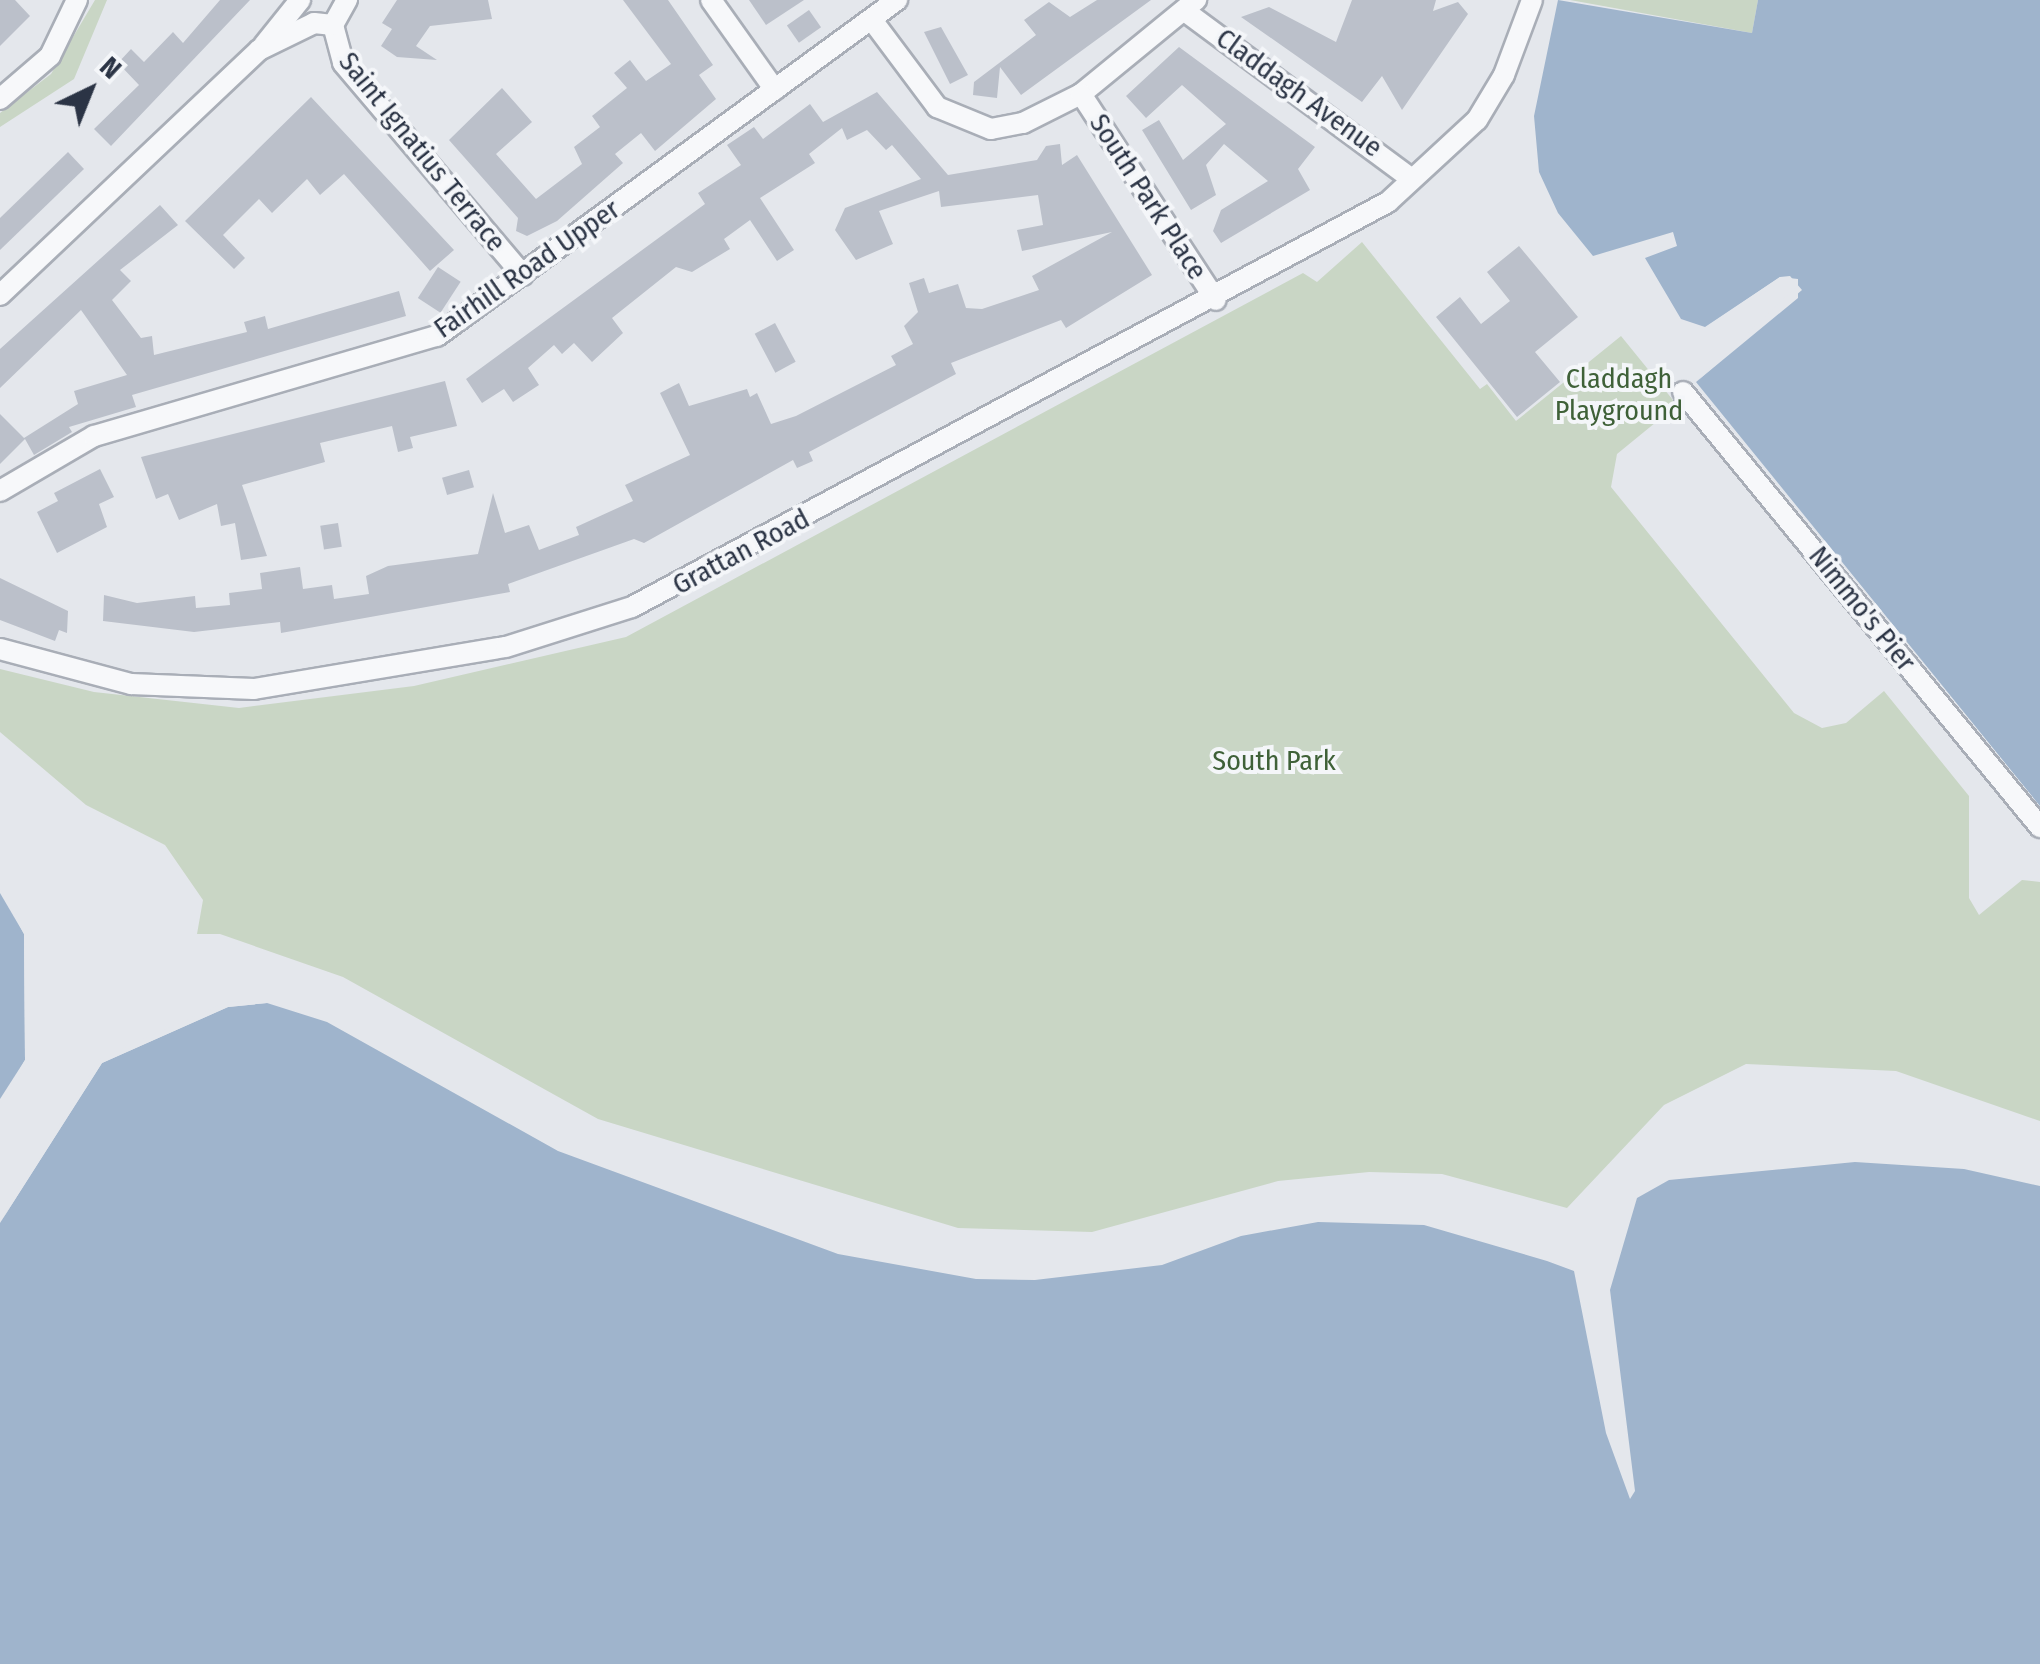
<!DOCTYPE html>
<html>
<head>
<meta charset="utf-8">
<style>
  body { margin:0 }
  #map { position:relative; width:2040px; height:1664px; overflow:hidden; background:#e4e7ec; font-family:"Fira Sans Condensed",sans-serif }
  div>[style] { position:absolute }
  .green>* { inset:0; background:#c9d6c5 }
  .water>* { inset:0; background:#9fb4cc }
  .pier>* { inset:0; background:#e4e7ec }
  .building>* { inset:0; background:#bbc0ca; transform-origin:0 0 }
  .roads { filter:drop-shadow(2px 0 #a9aeb7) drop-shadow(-2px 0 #a9aeb7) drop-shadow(0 2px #a9aeb7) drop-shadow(0 -2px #a9aeb7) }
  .street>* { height:20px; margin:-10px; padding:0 10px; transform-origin:10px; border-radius:10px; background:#f7f8fa }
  span { translate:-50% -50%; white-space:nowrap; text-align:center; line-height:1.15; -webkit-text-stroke:8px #f4f6f9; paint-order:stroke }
  .street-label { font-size:28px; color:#2b3445 }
  .park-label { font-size:28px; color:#3f6138 }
  .north { position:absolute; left:40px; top:40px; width:100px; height:100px; -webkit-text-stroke:8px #f4f6f9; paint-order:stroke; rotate:43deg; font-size:28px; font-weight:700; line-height:40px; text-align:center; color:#2b3445 }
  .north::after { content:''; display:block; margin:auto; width:35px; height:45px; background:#2b3445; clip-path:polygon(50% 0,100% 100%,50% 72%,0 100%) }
</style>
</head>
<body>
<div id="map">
  <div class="green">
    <i style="clip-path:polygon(95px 0,107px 0,74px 79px,0 127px,0 113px,51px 74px)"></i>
    <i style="clip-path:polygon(1570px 0,1758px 0,1752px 33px)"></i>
    <i style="clip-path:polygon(1362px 242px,1480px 389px,1487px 384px,1516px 421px,1621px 336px,1677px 405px,1617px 454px,1611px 487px,1794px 713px,1822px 728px,1846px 723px,1884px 691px,1969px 796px,1969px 898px,1979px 915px,2022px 880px,2040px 882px,2040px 1121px,1896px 1071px,1746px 1064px,1664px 1105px,1567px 1208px,1442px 1174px,1369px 1172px,1278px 1181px,1092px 1232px,958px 1228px,598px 1119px,343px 977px,220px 934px,197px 934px,203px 900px,165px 845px,86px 805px,0 732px,0 669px,94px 692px,239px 708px,414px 686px,626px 637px,1303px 273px,1317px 282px)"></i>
  </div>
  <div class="water">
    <i style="clip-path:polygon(1558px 0,1752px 33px,1758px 0,2040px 0,2040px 806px,1696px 382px,1802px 290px,1790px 276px,1780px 277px,1705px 327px,1681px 319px,1645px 258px,1677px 246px,1673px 232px,1593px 256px,1558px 213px,1539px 172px,1534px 116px)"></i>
    <i style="clip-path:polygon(0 893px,24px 934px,25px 1060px,0 1099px)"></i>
    <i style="clip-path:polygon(267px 1003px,327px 1022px,558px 1151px,838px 1254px,976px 1279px,1035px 1280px,1162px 1265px,1241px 1236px,1318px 1222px,1424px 1225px,1547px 1261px,1574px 1271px,1606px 1433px,1630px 1499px,1635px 1491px,1610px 1290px,1637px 1198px,1669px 1180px,1855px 1162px,1964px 1169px,2040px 1186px,2040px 1664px,0 1664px,0 1223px,102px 1063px,228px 1007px)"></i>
  </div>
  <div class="pier">
    <i style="clip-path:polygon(1780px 277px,1798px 279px,1798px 298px,1696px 382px,1797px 286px,1781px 282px,1700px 331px)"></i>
    <i style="clip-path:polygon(0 888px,29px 933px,30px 1060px,0 1104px,25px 1060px,24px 934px)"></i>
    <i style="clip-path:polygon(254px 1000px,267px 1003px,228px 1007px,102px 1063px,0 1223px,99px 1059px,226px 1002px)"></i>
  </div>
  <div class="building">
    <i style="clip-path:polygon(0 0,15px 0,30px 16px,0 46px)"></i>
    <i style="clip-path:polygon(220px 0,250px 0,111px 146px,94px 129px,139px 85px,118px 63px,131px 49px,144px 62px,173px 32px,183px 43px)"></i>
    <i style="clip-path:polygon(397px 0,488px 0,492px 19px,430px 26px,416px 46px,437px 60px,397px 57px,381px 46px,392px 29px,382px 23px)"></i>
    <i style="clip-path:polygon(623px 0,668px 0,713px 65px,699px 75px,716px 99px,655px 151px,641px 133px,615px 154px,623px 163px,557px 221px,527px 236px,516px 231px,518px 218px,449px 140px,502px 88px,532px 122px,496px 154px,536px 199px,582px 164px,574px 147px,600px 127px,592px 116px,627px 88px,614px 73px,630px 60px,646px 81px,671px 64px)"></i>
    <i style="clip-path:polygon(749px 0,804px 0,766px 25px)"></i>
    <i style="clip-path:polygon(1097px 0,1151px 0,1021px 95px,1000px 67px,997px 98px,973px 95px,974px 82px,1036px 35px,1024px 20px,1049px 2px,1070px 17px)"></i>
    <i style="clip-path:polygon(1352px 0,1436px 0,1433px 11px,1458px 2px,1468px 14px,1402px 110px,1382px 76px,1362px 102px,1241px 17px,1269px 7px,1336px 42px)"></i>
    <i style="left:809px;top:10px;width:21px;height:27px;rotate:55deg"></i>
    <i style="clip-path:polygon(941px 27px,968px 75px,950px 84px,924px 32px)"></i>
    <i style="clip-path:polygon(1179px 47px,1315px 147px,1298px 169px,1310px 190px,1221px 243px,1213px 231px,1221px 210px,1268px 181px,1224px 144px,1206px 165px,1216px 195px,1191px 210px,1142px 130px,1159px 120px,1183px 160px,1226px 124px,1182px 85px,1146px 118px,1126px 96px)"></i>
    <i style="clip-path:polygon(877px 92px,948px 175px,1037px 160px,1046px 146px,1060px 144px,1062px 165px,1077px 155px,1152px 275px,1066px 328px,1061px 320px,951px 363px,956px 374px,809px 452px,813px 461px,797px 468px,793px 460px,644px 543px,634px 539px,508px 584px,510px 592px,281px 633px,280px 622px,194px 632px,103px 621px,104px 595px,137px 603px,195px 596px,196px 608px,230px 605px,229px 593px,262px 589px,260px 573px,300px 567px,303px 589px,332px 585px,334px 599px,369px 594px,366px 576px,388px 566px,478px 554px,493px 493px,505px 533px,529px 525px,539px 550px,579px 535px,576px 527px,633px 501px,625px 485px,690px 455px,660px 393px,679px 383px,689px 406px,747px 389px,750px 397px,757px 393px,771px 424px,796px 416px,896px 365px,891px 356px,913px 344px,904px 326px,918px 312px,909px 283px,924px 278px,929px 293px,958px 284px,966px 308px,982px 309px,1039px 290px,1032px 276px,1112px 232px,1022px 251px,1017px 230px,1043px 225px,1038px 195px,941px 207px,939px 191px,879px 211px,893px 244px,856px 260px,835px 230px,845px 208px,921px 179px,892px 145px,886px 150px,867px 130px,847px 140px,842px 128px,809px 154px,815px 163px,760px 198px,794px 250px,777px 261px,750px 220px,724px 239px,730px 249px,692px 272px,676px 267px,612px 318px,623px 333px,592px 362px,574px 343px,562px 354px,554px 345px,528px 368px,539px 385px,513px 402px,504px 389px,482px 403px,466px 379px,705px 204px,698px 193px,741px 165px,727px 145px,754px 127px,763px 139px,810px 104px,823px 122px)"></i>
    <i style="clip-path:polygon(311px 97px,454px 250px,430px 271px,344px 174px,320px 195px,307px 179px,272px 213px,259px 199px,223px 235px,245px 258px,234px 269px,185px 221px)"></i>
    <i style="clip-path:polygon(68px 152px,84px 169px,0 250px,0 218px)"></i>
    <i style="clip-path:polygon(160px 205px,178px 225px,120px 270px,131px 281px,112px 300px,141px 338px,152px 336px,154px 355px,247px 332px,244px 322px,265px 316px,268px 329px,399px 291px,406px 316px,132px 395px,136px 407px,69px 427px,72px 432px,34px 455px,25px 439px,0 464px,0 414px,24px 438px,78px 404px,74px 391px,127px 375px,81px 310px,0 388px,0 349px)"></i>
    <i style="clip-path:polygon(1519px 246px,1578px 317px,1535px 352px,1560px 382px,1517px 417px,1436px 317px,1460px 297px,1481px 324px,1510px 301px,1487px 272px)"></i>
    <i style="left:438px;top:267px;width:27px;height:37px;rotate:33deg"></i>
    <i style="left:775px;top:323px;width:44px;height:23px;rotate:62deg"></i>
    <i style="clip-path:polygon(445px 381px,457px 426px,410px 437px,413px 448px,398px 452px,392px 426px,320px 443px,325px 462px,242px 485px,267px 556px,241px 560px,235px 523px,221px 526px,217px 504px,179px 520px,168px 494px,156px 499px,141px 457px)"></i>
    <i style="clip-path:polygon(100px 469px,114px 497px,99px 504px,107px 527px,57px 553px,37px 512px,58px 501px,54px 493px)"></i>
    <i style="left:469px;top:470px;width:18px;height:28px;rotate:74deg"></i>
    <i style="left:338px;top:523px;width:24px;height:18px;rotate:81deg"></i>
    <i style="clip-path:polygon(0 578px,68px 611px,67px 633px,59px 630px,55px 641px,0 620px)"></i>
  </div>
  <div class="roads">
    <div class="street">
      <i style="left:711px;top:0;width:110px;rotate:54.6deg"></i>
      <i style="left:1186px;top:12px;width:276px;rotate:36.5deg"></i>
      <i style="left:872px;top:20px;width:109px;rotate:53.2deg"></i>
      <i style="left:937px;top:107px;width:58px;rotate:22.2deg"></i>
      <i style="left:991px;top:129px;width:33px;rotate:-11deg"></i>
      <i style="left:1023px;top:123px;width:65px;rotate:-26.6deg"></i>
      <i style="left:1081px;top:94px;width:149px;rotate:-39.3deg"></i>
      <i style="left:333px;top:25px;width:39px;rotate:75deg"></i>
      <i style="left:343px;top:63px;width:278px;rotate:49.7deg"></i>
      <i style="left:264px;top:45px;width:58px;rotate:-51.3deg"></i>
      <i style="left:1081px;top:94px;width:246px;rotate:56.8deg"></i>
      <i style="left:0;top:99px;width:66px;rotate:-40.7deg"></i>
      <i style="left:50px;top:56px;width:62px;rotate:-64.3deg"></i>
      <i style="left:0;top:295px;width:357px;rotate:-43.4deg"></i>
      <i style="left:259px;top:50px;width:61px;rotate:-26.1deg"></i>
      <i style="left:314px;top:23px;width:19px;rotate:6deg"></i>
      <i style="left:333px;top:25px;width:29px;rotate:-61deg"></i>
      <i style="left:1683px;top:392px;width:563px;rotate:50.62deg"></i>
      <i style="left:0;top:491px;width:109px;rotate:-30.3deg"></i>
      <i style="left:94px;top:436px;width:357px;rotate:-16.3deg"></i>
      <i style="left:437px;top:336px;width:570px;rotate:-36.15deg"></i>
      <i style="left:0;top:649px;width:136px;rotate:15deg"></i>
      <i style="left:131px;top:684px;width:123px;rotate:2.3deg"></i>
      <i style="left:254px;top:689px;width:255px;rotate:-9.5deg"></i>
      <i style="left:506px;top:647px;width:132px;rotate:-17.6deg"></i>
      <i style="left:632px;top:607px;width:858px;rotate:-28.18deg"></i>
      <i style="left:1388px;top:202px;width:121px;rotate:-42.7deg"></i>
      <i style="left:1477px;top:120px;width:52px;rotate:-59deg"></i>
      <i style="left:1504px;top:75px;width:80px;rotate:-69.5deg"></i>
    </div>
  </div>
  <div class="street-label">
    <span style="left:1299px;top:93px;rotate:36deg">Claddagh Avenue</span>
    <span style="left:422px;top:152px;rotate:51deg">Saint Ignatius Terrace</span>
    <span style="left:1148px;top:197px;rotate:57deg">South Park Place</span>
    <span style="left:527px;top:269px;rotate:-35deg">Fairhill Road Upper</span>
    <span style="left:741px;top:552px;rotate:-28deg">Grattan Road</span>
    <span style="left:1862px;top:609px;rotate:51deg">Nimmo's Pier</span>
  </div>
  <div class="park-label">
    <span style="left:1619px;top:395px">Claddagh<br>Playground</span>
    <span style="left:1274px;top:761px">South Park</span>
  </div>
  <div class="north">N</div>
</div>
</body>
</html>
